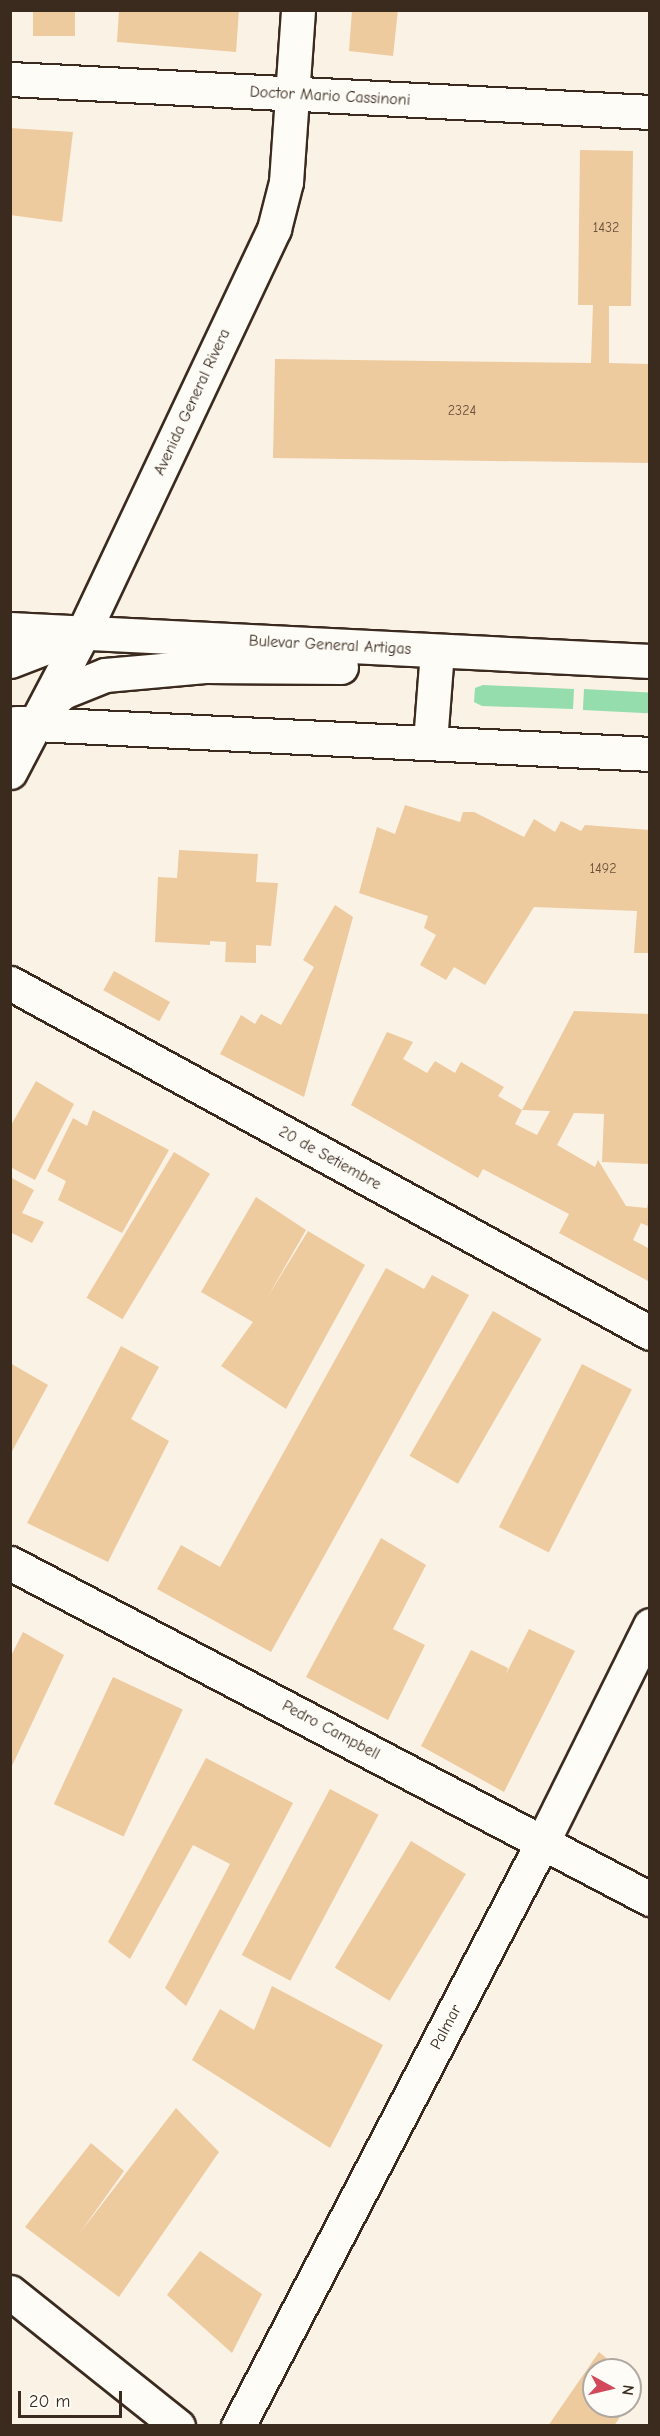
<!DOCTYPE html>
<html>
<head>
<meta charset="utf-8">
<style>
  body { margin:0 }
  #map { position:relative; width:660px; height:2436px; overflow:hidden; background:#faf2e5; font-family:"Comic Neue",sans-serif }
  div>[style] { position:absolute }
  .green>* { inset:0; background:#95ddac; transform-origin:0 0 }
  .building>* { inset:0; background:#eeca9f; transform-origin:0 0 }
  .roads { filter:drop-shadow(2px 0 #3b2a1e) drop-shadow(-2px 0 #3b2a1e) drop-shadow(0 2px #3b2a1e) drop-shadow(0 -2px #3b2a1e) }
  .street>* { height:33px; margin:-16.5px; padding:0 16.5px; transform-origin:16.5px; border-radius:16.5px; background:#fdfcf7 }
  .secondary>* { height:33px; margin:-16.5px; padding:0 16.5px; transform-origin:16.5px; border-radius:16.5px; background:#fdfcf7 }
  span { translate:-50% -50%; white-space:nowrap; text-align:center; line-height:1.15; -webkit-text-stroke:4.5px #fdfcf7; paint-order:stroke }
  .number-label { font-size:14px; color:#68523e }
  .number-label span { -webkit-text-stroke-width:0 }
  .street-label { font-size:16px; color:#3b2a1e }
  .frame { position:absolute; inset:0; border:12px solid #3b2a1e; pointer-events:none }
  .north { position:absolute; left:582px; top:2358px; width:60px; height:60px; box-sizing:border-box; background:#fdfcf7; border:2px solid #afa8a0; border-radius:50%; rotate:98deg; font-size:16px; font-weight:700; line-height:24px; text-align:center; color:#3b2a1e }
  .north::after { content:''; display:block; margin:auto; width:21px; height:27px; background:#d1495b; clip-path:polygon(50% 0,100% 100%,50% 72%,0 100%) }
  .scale { position:absolute; left:18px; top:2391px; width:104px; height:27px; box-sizing:border-box; border:3px solid #3b2a1e; border-top:0; padding-left:8px; font-size:18px; line-height:21px; white-space:nowrap; color:#3b2a1e; -webkit-text-stroke:4px #fdfcf7; paint-order:stroke }
</style>
</head>
<body>
<div id="map">
  <div class="green">
    <i style="clip-path:polygon(483px 685px,574px 689px,573px 709px,482px 706px,474px 702px,475px 688px)"></i>
    <i style="left:584px;top:689px;width:65px;height:21px;rotate:3deg"></i>
  </div>
  <div class="building">
    <i style="left:33px;top:10px;width:42px;height:26px"></i>
    <i style="clip-path:polygon(119px 10px,239px 10px,236px 52px,117px 42px)"></i>
    <i style="clip-path:polygon(352px 10px,398px 10px,393px 56px,349px 51px)"></i>
    <i style="clip-path:polygon(10px 128px,73px 132px,62px 222px,10px 215px)"></i>
    <i style="clip-path:polygon(580px 150px,633px 151px,631px 306px,609px 306px,609px 363px,650px 364px,650px 463px,273px 458px,275px 359px,591px 363px,593px 305px,578px 305px)"></i>
    <i style="clip-path:polygon(405px 805px,460px 822px,463px 812px,474px 812px,524px 837px,534px 819px,555px 832px,561px 821px,581px 831px,585px 825px,650px 830px,650px 953px,634px 953px,637px 911px,534px 907px,485px 985px,454px 967px,446px 980px,420px 965px,436px 935px,424px 928px,428px 916px,359px 893px,377px 827px,395px 834px)"></i>
    <i style="clip-path:polygon(179px 850px,258px 854px,256px 882px,278px 883px,271px 946px,256px 945px,256px 963px,225px 962px,226px 942px,210px 941px,210px 945px,155px 942px,158px 877px,177px 878px)"></i>
    <i style="clip-path:polygon(335px 905px,353px 917px,304px 1097px,220px 1054px,241px 1015px,255px 1024px,261px 1014px,281px 1025px,314px 967px,303px 960px)"></i>
    <i style="left:114px;top:971px;width:64px;height:22px;rotate:29deg"></i>
    <i style="clip-path:polygon(evenodd,574px 1011px,650px 1014px,650px 1164px,602px 1162px,604px 1114px,574px 1113px,557px 1145px,595px 1167px,598px 1160px,626px 1206px,647px 1208px,650px 1193px,650px 1227px,641px 1223px,633px 1240px,650px 1249px,650px 1282px,559px 1233px,569px 1214px,483px 1169px,478px 1178px,351px 1105px,387px 1032px,413px 1042px,403px 1059px,427px 1073px,435px 1061px,455px 1073px,461px 1062px,504px 1087px,498px 1096px,522px 1110px,574px 1011px,522px 1110px,550px 1111px,537px 1135px,515px 1124px,522px 1110px)"></i>
    <i style="clip-path:polygon(36px 1081px,74px 1104px,35px 1180px,10px 1167px,10px 1127px)"></i>
    <i style="clip-path:polygon(93px 1110px,169px 1150px,122px 1233px,58px 1200px,66px 1181px,47px 1171px,73px 1118px,87px 1126px)"></i>
    <i style="left:174px;top:1152px;width:42px;height:170px;rotate:31deg"></i>
    <i style="clip-path:polygon(10px 1177px,34px 1190px,22px 1213px,44px 1222px,32px 1243px,10px 1232px)"></i>
    <i style="clip-path:polygon(256px 1197px,306px 1230px,267px 1298px,308px 1231px,365px 1265px,286px 1409px,221px 1366px,253px 1322px,201px 1292px)"></i>
    <i style="clip-path:polygon(386px 1268px,424px 1289px,432px 1275px,469px 1295px,271px 1652px,157px 1589px,181px 1545px,220px 1567px)"></i>
    <i style="left:493px;top:1311px;width:56px;height:167px;rotate:30deg"></i>
    <i style="clip-path:polygon(121px 1346px,159px 1367px,131px 1419px,169px 1441px,108px 1562px,27px 1523px)"></i>
    <i style="clip-path:polygon(10px 1363px,48px 1385px,10px 1455px)"></i>
    <i style="left:582px;top:1364px;width:56px;height:183px;rotate:27deg"></i>
    <i style="clip-path:polygon(381px 1538px,426px 1565px,393px 1629px,425px 1645px,388px 1720px,306px 1677px)"></i>
    <i style="clip-path:polygon(529px 1629px,575px 1651px,504px 1792px,421px 1746px,471px 1650px,508px 1668px,506px 1674px)"></i>
    <i style="clip-path:polygon(23px 1632px,64px 1655px,10px 1770px,10px 1658px)"></i>
    <i style="left:113px;top:1677px;width:77px;height:140px;rotate:25deg"></i>
    <i style="clip-path:polygon(206px 1758px,293px 1803px,186px 2006px,165px 1988px,230px 1864px,193px 1845px,130px 1959px,108px 1942px)"></i>
    <i style="left:330px;top:1789px;width:55px;height:188px;rotate:28deg"></i>
    <i style="left:411px;top:1841px;width:64px;height:148px;rotate:31deg"></i>
    <i style="clip-path:polygon(272px 1986px,383px 2045px,330px 2148px,192px 2060px,220px 2009px,254px 2030px)"></i>
    <i style="clip-path:polygon(176px 2108px,219px 2152px,119px 2297px,25px 2227px,91px 2143px,124px 2171px,79px 2234px)"></i>
    <i style="clip-path:polygon(200px 2251px,262px 2294px,232px 2353px,167px 2295px)"></i>
    <i style="clip-path:polygon(599px 2352px,621px 2370px,594px 2370px,594px 2406px,627px 2406px,614px 2426px,548px 2426px)"></i>
    <i style="clip-path:polygon(630px 2378px,640px 2387px,630px 2402px)"></i>
  </div>
  <div class="roads">
    <div class="street">
      <i style="left:10px;top:79px;width:641px;rotate:2.95deg"></i>
      <i style="left:430px;top:742px;width:91px;rotate:-85.6deg"></i>
      <i style="left:10px;top:983px;width:729px;rotate:28.67deg"></i>
      <i style="left:10px;top:1563px;width:723px;rotate:27.7deg"></i>
      <i style="left:238px;top:2426px;width:660px;rotate:-62.46deg"></i>
      <i style="left:543px;top:1841px;width:241px;rotate:-63.6deg"></i>
    </div>
    <div class="secondary">
      <i style="left:10px;top:629px;width:641px;rotate:2.86deg"></i>
      <i style="left:10px;top:661px;width:73px;rotate:-20.9deg"></i>
      <i style="left:45px;top:708px;width:24px;rotate:-42deg"></i>
      <i style="left:63px;top:692px;width:45px;rotate:-22deg"></i>
      <i style="left:105px;top:675px;width:100px;rotate:-5.1deg"></i>
      <i style="left:205px;top:666px;width:136px;rotate:0.4deg"></i>
      <i style="left:15px;top:723px;width:636px;rotate:2.79deg"></i>
      <i style="left:10px;top:772px;width:157px;rotate:-62.3deg"></i>
      <i style="left:83px;top:633px;width:447px;rotate:-64.7deg"></i>
      <i style="left:274px;top:229px;width:49px;rotate:-75.7deg"></i>
      <i style="left:286px;top:182px;width:172px;rotate:-86deg"></i>
      <i style="left:10px;top:2292px;width:215px;rotate:38.6deg"></i>
    </div>
  </div>
  <div class="number-label">
    <span style="left:606px;top:228px">1432</span>
    <span style="left:462px;top:411px">2324</span>
    <span style="left:603px;top:869px">1492</span>
  </div>
  <div class="street-label">
    <span style="left:330px;top:96px;rotate:3deg">Doctor Mario Cassinoni</span>
    <span style="left:192px;top:402px;rotate:-65deg">Avenida General Rivera</span>
    <span style="left:330px;top:645px;rotate:3deg">Bulevar General Artigas</span>
    <span style="left:330px;top:1158px;rotate:29deg">20 de Setiembre</span>
    <span style="left:331px;top:1730px;rotate:28deg">Pedro Campbell</span>
    <span style="left:446px;top:2027px;rotate:-62deg">Palmar</span>
  </div>
  <div class="frame"></div>
  <div class="north">N</div>
  <div class="scale">20 m</div>
</div>
</body>
</html>
